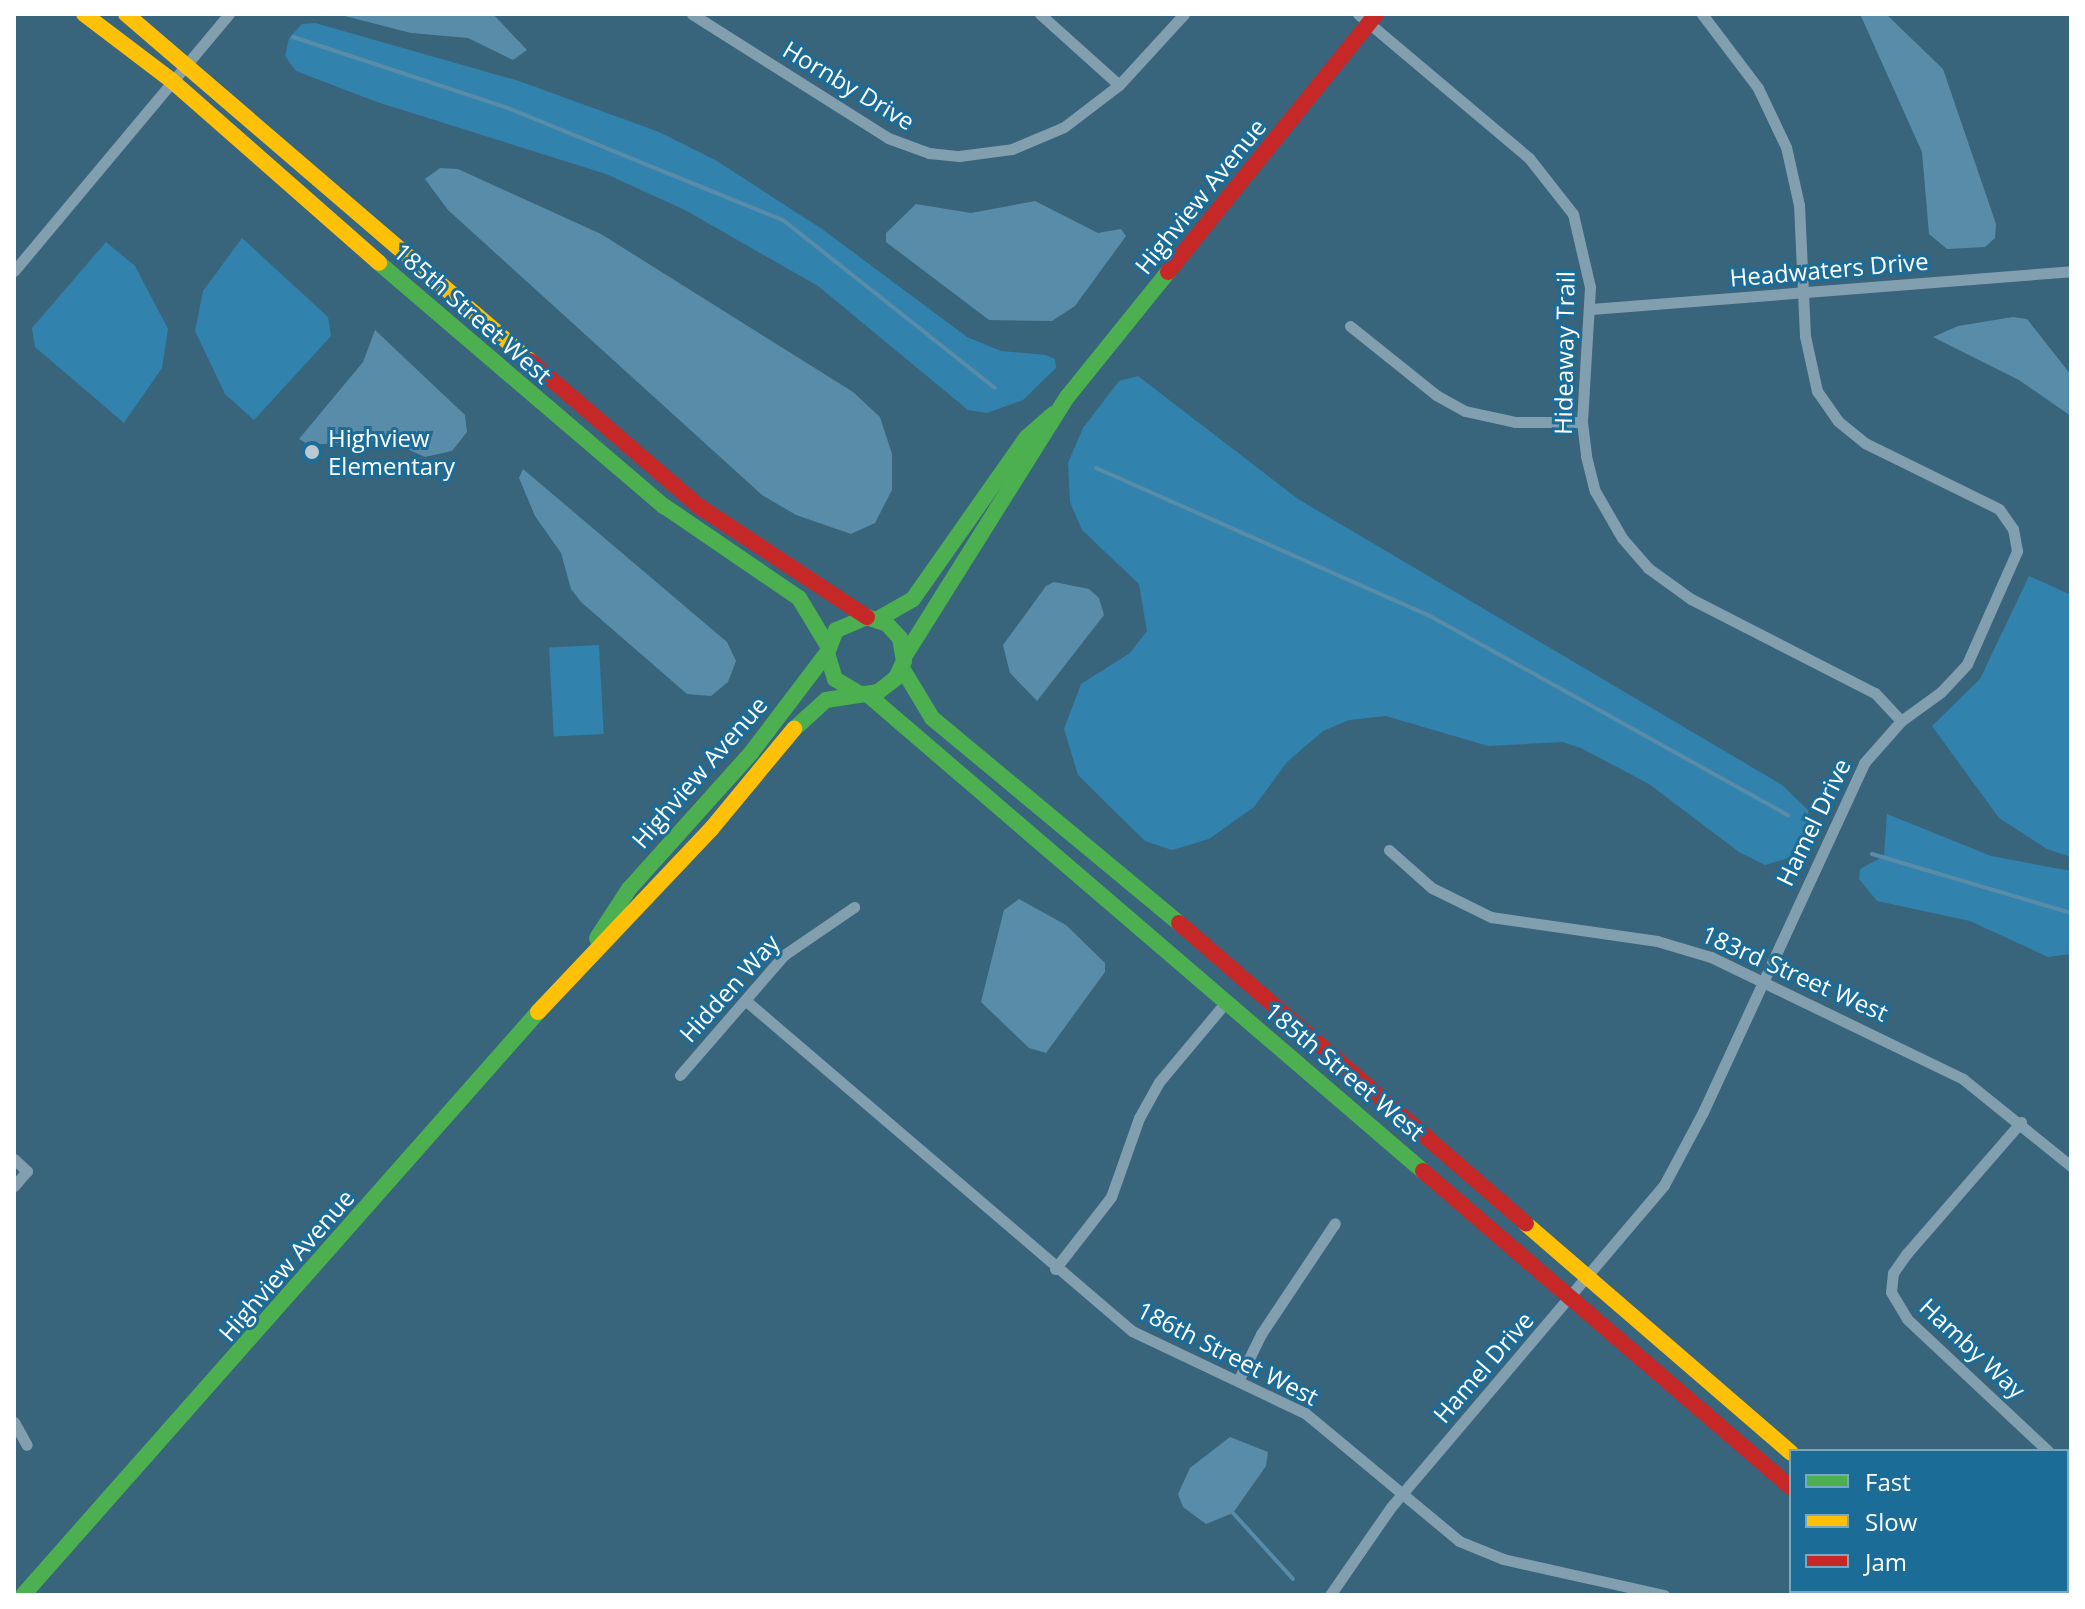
<!DOCTYPE html>
<html>
<head>
<meta charset="utf-8">
<style>
  body { margin:0 }
  #map { position:relative; width:2085px; height:1609px; overflow:hidden; background:#38647c; font-family:"Open Sans",sans-serif }
  div>[style] { position:absolute }
  .green>* { inset:0; background:#3183ad; transform-origin:0 0 }
  .water>* { inset:0; background:#598ca9 }
  .stream>* { height:4px; margin:-2px; padding:0 2px; transform-origin:2px; border-radius:2px; background:#598ca9 }
  .street>* { height:11px; margin:-5.5px; padding:0 5.5px; transform-origin:5.5px; border-radius:5.5px; background:#829faf }
  .fast>* { height:16px; margin:-8px; padding:0 8px; transform-origin:8px; border-radius:8px; background:#4caf50 }
  .slow>* { height:16px; margin:-8px; padding:0 8px; transform-origin:8px; border-radius:8px; background:#ffc107 }
  .jam>* { height:16px; margin:-8px; padding:0 8px; transform-origin:8px; border-radius:8px; background:#c62828 }
  .dots>* { width:22px; height:22px; translate:-50% -50%; box-sizing:border-box; border:4px solid #1c6c98; border-radius:50% }
  span { translate:-50% -50%; white-space:nowrap; text-align:center; line-height:1.15; -webkit-text-stroke:6px #1c6c98; paint-order:stroke }
  .street-label { font-size:24px; color:#fff }
  .poi-label { font-size:24px; color:#fff }
  .left { translate:0 -50%; text-align:left }
  .frame { position:absolute; inset:0; border:16px solid #fff; pointer-events:none }
  .legend { position:absolute; left:1789px; top:1449px; width:280px; height:144px; box-sizing:border-box; background:#1c6c98; border:2px solid #77a7c1; margin:0; padding:10px 14px; list-style:none; font-size:24px; color:#fff }
  .legend li { display:flex; align-items:center; gap:16px; height:40px }
  .legend b { width:40px; border:2px solid #77a7c1 }
</style>
</head>
<body>
<div id="map">
  <div class="green">
    <i style="clip-path:polygon(315px 23px,519px 81px,659px 132px,717px 161px,822px 229px,967px 337px,1001px 351px,1046px 355px,1055px 359px,1056px 368px,1023px 400px,987px 413px,968px 410px,818px 286px,685px 210px,606px 174px,377px 102px,296px 71px,285px 56px,289px 38px,302px 24px)"></i>
    <i style="clip-path:polygon(242px 238px,328px 317px,331px 336px,254px 420px,225px 394px,195px 331px,203px 291px)"></i>
    <i style="clip-path:polygon(106px 242px,135px 266px,168px 329px,162px 368px,124px 423px,35px 347px,32px 328px)"></i>
    <i style="clip-path:polygon(1138px 376px,1298px 499px,1782px 785px,1808px 810px,1810px 827px,1804px 845px,1792px 857px,1765px 865px,1739px 852px,1649px 784px,1581px 748px,1562px 742px,1488px 746px,1386px 716px,1349px 720px,1323px 731px,1287px 762px,1254px 807px,1209px 839px,1172px 850px,1145px 841px,1078px 775px,1064px 729px,1081px 684px,1130px 653px,1147px 631px,1139px 584px,1082px 530px,1070px 502px,1068px 463px,1083px 428px,1119px 381px)"></i>
    <i style="clip-path:polygon(2029px 576px,2071px 595px,2071px 857px,2047px 849px,1999px 818px,1932px 726px,1980px 679px)"></i>
    <i style="left:599px;top:645px;width:89px;height:50px;rotate:87deg"></i>
    <i style="clip-path:polygon(1887px 814px,1991px 856px,2071px 871px,2071px 954px,2048px 957px,1970px 921px,1877px 901px,1859px 879px,1860px 869px,1884px 856px)"></i>
  </div>
  <div class="water">
    <i style="clip-path:polygon(337px 14px,493px 14px,527px 50px,513px 60px,468px 38px,411px 33px)"></i>
    <i style="clip-path:polygon(1860px 14px,1886px 14px,1943px 69px,1996px 224px,1995px 238px,1985px 247px,1947px 249px,1929px 234px,1922px 152px)"></i>
    <i style="clip-path:polygon(440px 168px,458px 169px,601px 234px,853px 392px,880px 417px,892px 454px,892px 490px,875px 523px,851px 534px,796px 515px,762px 495px,448px 210px,425px 179px)"></i>
    <i style="clip-path:polygon(1035px 201px,1098px 233px,1121px 229px,1126px 236px,1075px 306px,1052px 321px,989px 320px,886px 242px,886px 233px,916px 204px,971px 213px)"></i>
    <i style="clip-path:polygon(2013px 317px,2027px 319px,2071px 375px,2071px 416px,2019px 380px,1933px 337px,1958px 326px)"></i>
    <i style="clip-path:polygon(375px 330px,465px 415px,467px 432px,452px 451px,425px 457px,387px 440px,309px 445px,299px 439px,363px 362px)"></i>
    <i style="clip-path:polygon(523px 469px,727px 642px,736px 661px,728px 682px,711px 696px,687px 694px,581px 602px,571px 589px,561px 553px,535px 516px,519px 478px)"></i>
    <i style="clip-path:polygon(1054px 582px,1089px 589px,1099px 598px,1104px 615px,1037px 701px,1010px 673px,1003px 645px,1046px 586px)"></i>
    <i style="clip-path:polygon(1019px 899px,1066px 925px,1105px 963px,1105px 972px,1046px 1053px,1029px 1048px,981px 1002px,1004px 910px)"></i>
    <i style="clip-path:polygon(1230px 1437px,1268px 1452px,1266px 1466px,1233px 1513px,1206px 1524px,1183px 1507px,1178px 1494px,1190px 1468px)"></i>
  </div>
  <div class="stream">
    <i style="left:293px;top:37px;width:226px;rotate:18.3deg"></i>
    <i style="left:508px;top:108px;width:297px;rotate:22.2deg"></i>
    <i style="left:783px;top:220px;width:270px;rotate:38.4deg"></i>
    <i style="left:1096px;top:468px;width:365px;rotate:23.9deg"></i>
    <i style="left:1430px;top:616px;width:410px;rotate:29.1deg"></i>
    <i style="left:1872px;top:854px;width:208px;rotate:16.5deg"></i>
    <i style="left:1233px;top:1513px;width:89px;rotate:47.7deg"></i>
  </div>
  <div class="street">
    <i style="left:692px;top:14px;width:232px;rotate:32.3deg"></i>
    <i style="left:888px;top:138px;width:44px;rotate:20.1deg"></i>
    <i style="left:929px;top:153px;width:30px;rotate:6deg"></i>
    <i style="left:959px;top:156px;width:53px;rotate:-7.5deg"></i>
    <i style="left:1012px;top:149px;width:56px;rotate:-22.9deg"></i>
    <i style="left:1064px;top:127px;width:69px;rotate:-37.4deg"></i>
    <i style="left:1119px;top:85px;width:96px;rotate:-47.5deg"></i>
    <i style="left:1040px;top:14px;width:106px;rotate:41.9deg"></i>
    <i style="left:1358px;top:14px;width:224px;rotate:40.1deg"></i>
    <i style="left:1529px;top:158px;width:71px;rotate:51.8deg"></i>
    <i style="left:1573px;top:214px;width:75px;rotate:76.9deg"></i>
    <i style="left:1590px;top:287px;width:135px;rotate:93.4deg"></i>
    <i style="left:1582px;top:422px;width:34px;rotate:83deg"></i>
    <i style="left:1586px;top:456px;width:36px;rotate:76deg"></i>
    <i style="left:1595px;top:491px;width:54px;rotate:60.1deg"></i>
    <i style="left:1622px;top:538px;width:40px;rotate:49deg"></i>
    <i style="left:1648px;top:568px;width:53px;rotate:35.8deg"></i>
    <i style="left:1691px;top:599px;width:207px;rotate:27.1deg"></i>
    <i style="left:1875px;top:693px;width:38px;rotate:47deg"></i>
    <i style="left:14px;top:271px;width:335px;rotate:-50.1deg"></i>
    <i style="left:1591px;top:309px;width:482px;rotate:-4.5deg"></i>
    <i style="left:1350px;top:326px;width:110px;rotate:38.7deg"></i>
    <i style="left:1436px;top:395px;width:33px;rotate:29deg"></i>
    <i style="left:1465px;top:411px;width:51px;rotate:12.4deg"></i>
    <i style="left:1515px;top:422px;width:67px"></i>
    <i style="left:1389px;top:850px;width:57px;rotate:41.5deg"></i>
    <i style="left:1432px;top:888px;width:66px;rotate:26.2deg"></i>
    <i style="left:1491px;top:917px;width:168px;rotate:8.2deg"></i>
    <i style="left:1657px;top:941px;width:56px;rotate:16.5deg"></i>
    <i style="left:1711px;top:957px;width:280px;rotate:25.8deg"></i>
    <i style="left:1963px;top:1079px;width:139px;rotate:38.9deg"></i>
    <i style="left:745px;top:1000px;width:509px;rotate:40.54deg"></i>
    <i style="left:1132px;top:1331px;width:191px;rotate:25.4deg"></i>
    <i style="left:1305px;top:1413px;width:200px;rotate:39.7deg"></i>
    <i style="left:1459px;top:1541px;width:48px;rotate:22.2deg"></i>
    <i style="left:1503px;top:1559px;width:165px;rotate:12.6deg"></i>
    <i style="left:680px;top:1075px;width:159px;rotate:-49.1deg"></i>
    <i style="left:784px;top:955px;width:85px;rotate:-34.4deg"></i>
    <i style="left:2021px;top:1122px;width:174px;rotate:131deg"></i>
    <i style="left:1907px;top:1253px;width:24px;rotate:125deg"></i>
    <i style="left:1893px;top:1273px;width:19px;rotate:96deg"></i>
    <i style="left:1891px;top:1292px;width:31px;rotate:59deg"></i>
    <i style="left:1907px;top:1319px;width:193px;rotate:43.1deg"></i>
    <i style="left:14px;top:1159px;width:18px;rotate:43deg"></i>
    <i style="left:27px;top:1171px;width:20px;rotate:131deg"></i>
    <i style="left:1055px;top:1269px;width:91px;rotate:-52.1deg"></i>
    <i style="left:1111px;top:1197px;width:84px;rotate:-70.5deg"></i>
    <i style="left:1139px;top:1118px;width:41px;rotate:-60.9deg"></i>
    <i style="left:1159px;top:1082px;width:104px;rotate:-50.1deg"></i>
    <i style="left:1238px;top:1381px;width:52px;rotate:-63.9deg"></i>
    <i style="left:1261px;top:1334px;width:133px;rotate:-56.3deg"></i>
    <i style="left:14px;top:1422px;width:26px;rotate:61deg"></i>
    <i style="left:2067px;top:1472px;width:6px;rotate:45deg"></i>
    <i style="left:1330px;top:1595px;width:107px;rotate:-55.3deg"></i>
    <i style="left:1391px;top:1507px;width:422px;rotate:-49.7deg"></i>
    <i style="left:1664px;top:1185px;width:83px;rotate:-61.9deg"></i>
    <i style="left:1703px;top:1112px;width:384px;rotate:-65.2deg"></i>
    <i style="left:1864px;top:763px;width:56px;rotate:-48.6deg"></i>
    <i style="left:1901px;top:721px;width:49px;rotate:-35.9deg"></i>
    <i style="left:1941px;top:692px;width:38px;rotate:-47deg"></i>
    <i style="left:1967px;top:664px;width:124px;rotate:-66.1deg"></i>
    <i style="left:2017px;top:551px;width:22px;rotate:-100deg"></i>
    <i style="left:2013px;top:529px;width:24px;rotate:-125deg"></i>
    <i style="left:1999px;top:509px;width:149px;rotate:-153.8deg"></i>
    <i style="left:1865px;top:443px;width:35px;rotate:-141deg"></i>
    <i style="left:1838px;top:421px;width:37px;rotate:-125deg"></i>
    <i style="left:1817px;top:391px;width:56px;rotate:-102.3deg"></i>
    <i style="left:1805px;top:336px;width:131px;rotate:-92.6deg"></i>
    <i style="left:1799px;top:205px;width:59px;rotate:-102.6deg"></i>
    <i style="left:1786px;top:147px;width:65px;rotate:-115.4deg"></i>
    <i style="left:1758px;top:88px;width:93px;rotate:-127.1deg"></i>
  </div>
  <div class="fast">
    <i style="left:379px;top:263px;width:375px;rotate:40.5deg"></i>
    <i style="left:664px;top:506px;width:163px;rotate:34.3deg"></i>
    <i style="left:799px;top:598px;width:56px;rotate:58.9deg"></i>
    <i style="left:878px;top:619px;width:40px;rotate:-29.7deg"></i>
    <i style="left:913px;top:599px;width:198px;rotate:-54.9deg"></i>
    <i style="left:1027px;top:437px;width:35px;rotate:-41deg"></i>
    <i style="left:904px;top:657px;width:308px;rotate:-57.9deg"></i>
    <i style="left:1068px;top:396px;width:159px;rotate:-51.1deg"></i>
    <i style="left:902px;top:668px;width:58px;rotate:59deg"></i>
    <i style="left:932px;top:718px;width:321px;rotate:39.7deg"></i>
    <i style="left:867px;top:694px;width:733px;rotate:40.63deg"></i>
    <i style="left:794px;top:729px;width:43px;rotate:-42.2deg"></i>
    <i style="left:826px;top:700px;width:53px;rotate:-8.7deg"></i>
    <i style="left:878px;top:692px;width:23px;rotate:-38deg"></i>
    <i style="left:896px;top:678px;width:19px;rotate:-65deg"></i>
    <i style="left:904px;top:661px;width:23px;rotate:-100deg"></i>
    <i style="left:900px;top:638px;width:19px;rotate:-133deg"></i>
    <i style="left:887px;top:624px;width:21px;rotate:-161deg"></i>
    <i style="left:867px;top:617px;width:34px;rotate:157deg"></i>
    <i style="left:836px;top:630px;width:25px;rotate:111deg"></i>
    <i style="left:827px;top:653px;width:27px;rotate:73deg"></i>
    <i style="left:835px;top:679px;width:27px;rotate:31deg"></i>
    <i style="left:597px;top:938px;width:59px;rotate:-56.9deg"></i>
    <i style="left:629px;top:889px;width:183px;rotate:-48.1deg"></i>
    <i style="left:751px;top:753px;width:126px;rotate:-52.8deg"></i>
    <i style="left:1906px;top:1591px;width:6px;rotate:39deg"></i>
    <i style="left:23px;top:1595px;width:778px;rotate:-48.54deg"></i>
  </div>
  <div class="slow">
    <i style="left:84px;top:14px;width:109px;rotate:37.2deg"></i>
    <i style="left:171px;top:80px;width:277px;rotate:41.3deg"></i>
    <i style="left:126px;top:14px;width:533px;rotate:40.66deg"></i>
    <i style="left:538px;top:1012px;width:253px;rotate:-46.6deg"></i>
    <i style="left:712px;top:828px;width:129px;rotate:-50.4deg"></i>
    <i style="left:1526px;top:1224px;width:350px;rotate:40.8deg"></i>
    <i style="left:1943px;top:1591px;width:6px;rotate:45deg"></i>
  </div>
  <div class="jam">
    <i style="left:1168px;top:272px;width:331px;rotate:-51.1deg"></i>
    <i style="left:530px;top:361px;width:224px;rotate:40.7deg"></i>
    <i style="left:700px;top:507px;width:200px;rotate:33.4deg"></i>
    <i style="left:1179px;top:923px;width:459px;rotate:40.9deg"></i>
    <i style="left:1423px;top:1171px;width:485px;rotate:40.7deg"></i>
  </div>
  <div class="dots">
    <i style="left:312px;top:452px;background:#b9c9d1"></i>
  </div>
  <div class="street-label">
    <span style="left:849px;top:85px;rotate:31deg">Hornby Drive</span>
    <span style="left:1200px;top:196px;rotate:-51deg">Highview Avenue</span>
    <span style="left:1829px;top:269px;rotate:-5deg">Headwaters Drive</span>
    <span style="left:473px;top:313px;rotate:41deg">185th Street West</span>
    <span style="left:1564px;top:353px;rotate:-89deg">Hideaway Trail</span>
    <span style="left:699px;top:772px;rotate:-49deg">Highview Avenue</span>
    <span style="left:1813px;top:822px;rotate:-64deg">Hamel Drive</span>
    <span style="left:1795px;top:973px;rotate:24deg">183rd Street West</span>
    <span style="left:729px;top:988px;rotate:-48deg">Hidden Way</span>
    <span style="left:1345px;top:1071px;rotate:40deg">185th Street West</span>
    <span style="left:286px;top:1265px;rotate:-49deg">Highview Avenue</span>
    <span style="left:1973px;top:1348px;rotate:43deg">Hamby Way</span>
    <span style="left:1228px;top:1353px;rotate:27deg">186th Street West</span>
    <span style="left:1483px;top:1367px;rotate:-49deg">Hamel Drive</span>
  </div>
  <div class="poi-label">
    <span class="left" style="left:328px;top:452px">Highview<br>Elementary</span>
  </div>
  <div class="frame"></div>
  <ul class="legend">
  <li><b style="height:10px;background:#4caf50"></b>Fast</li>
  <li><b style="height:10px;background:#ffc107"></b>Slow</li>
  <li><b style="height:10px;background:#c62828"></b>Jam</li>
  </ul>
</div>
</body>
</html>
